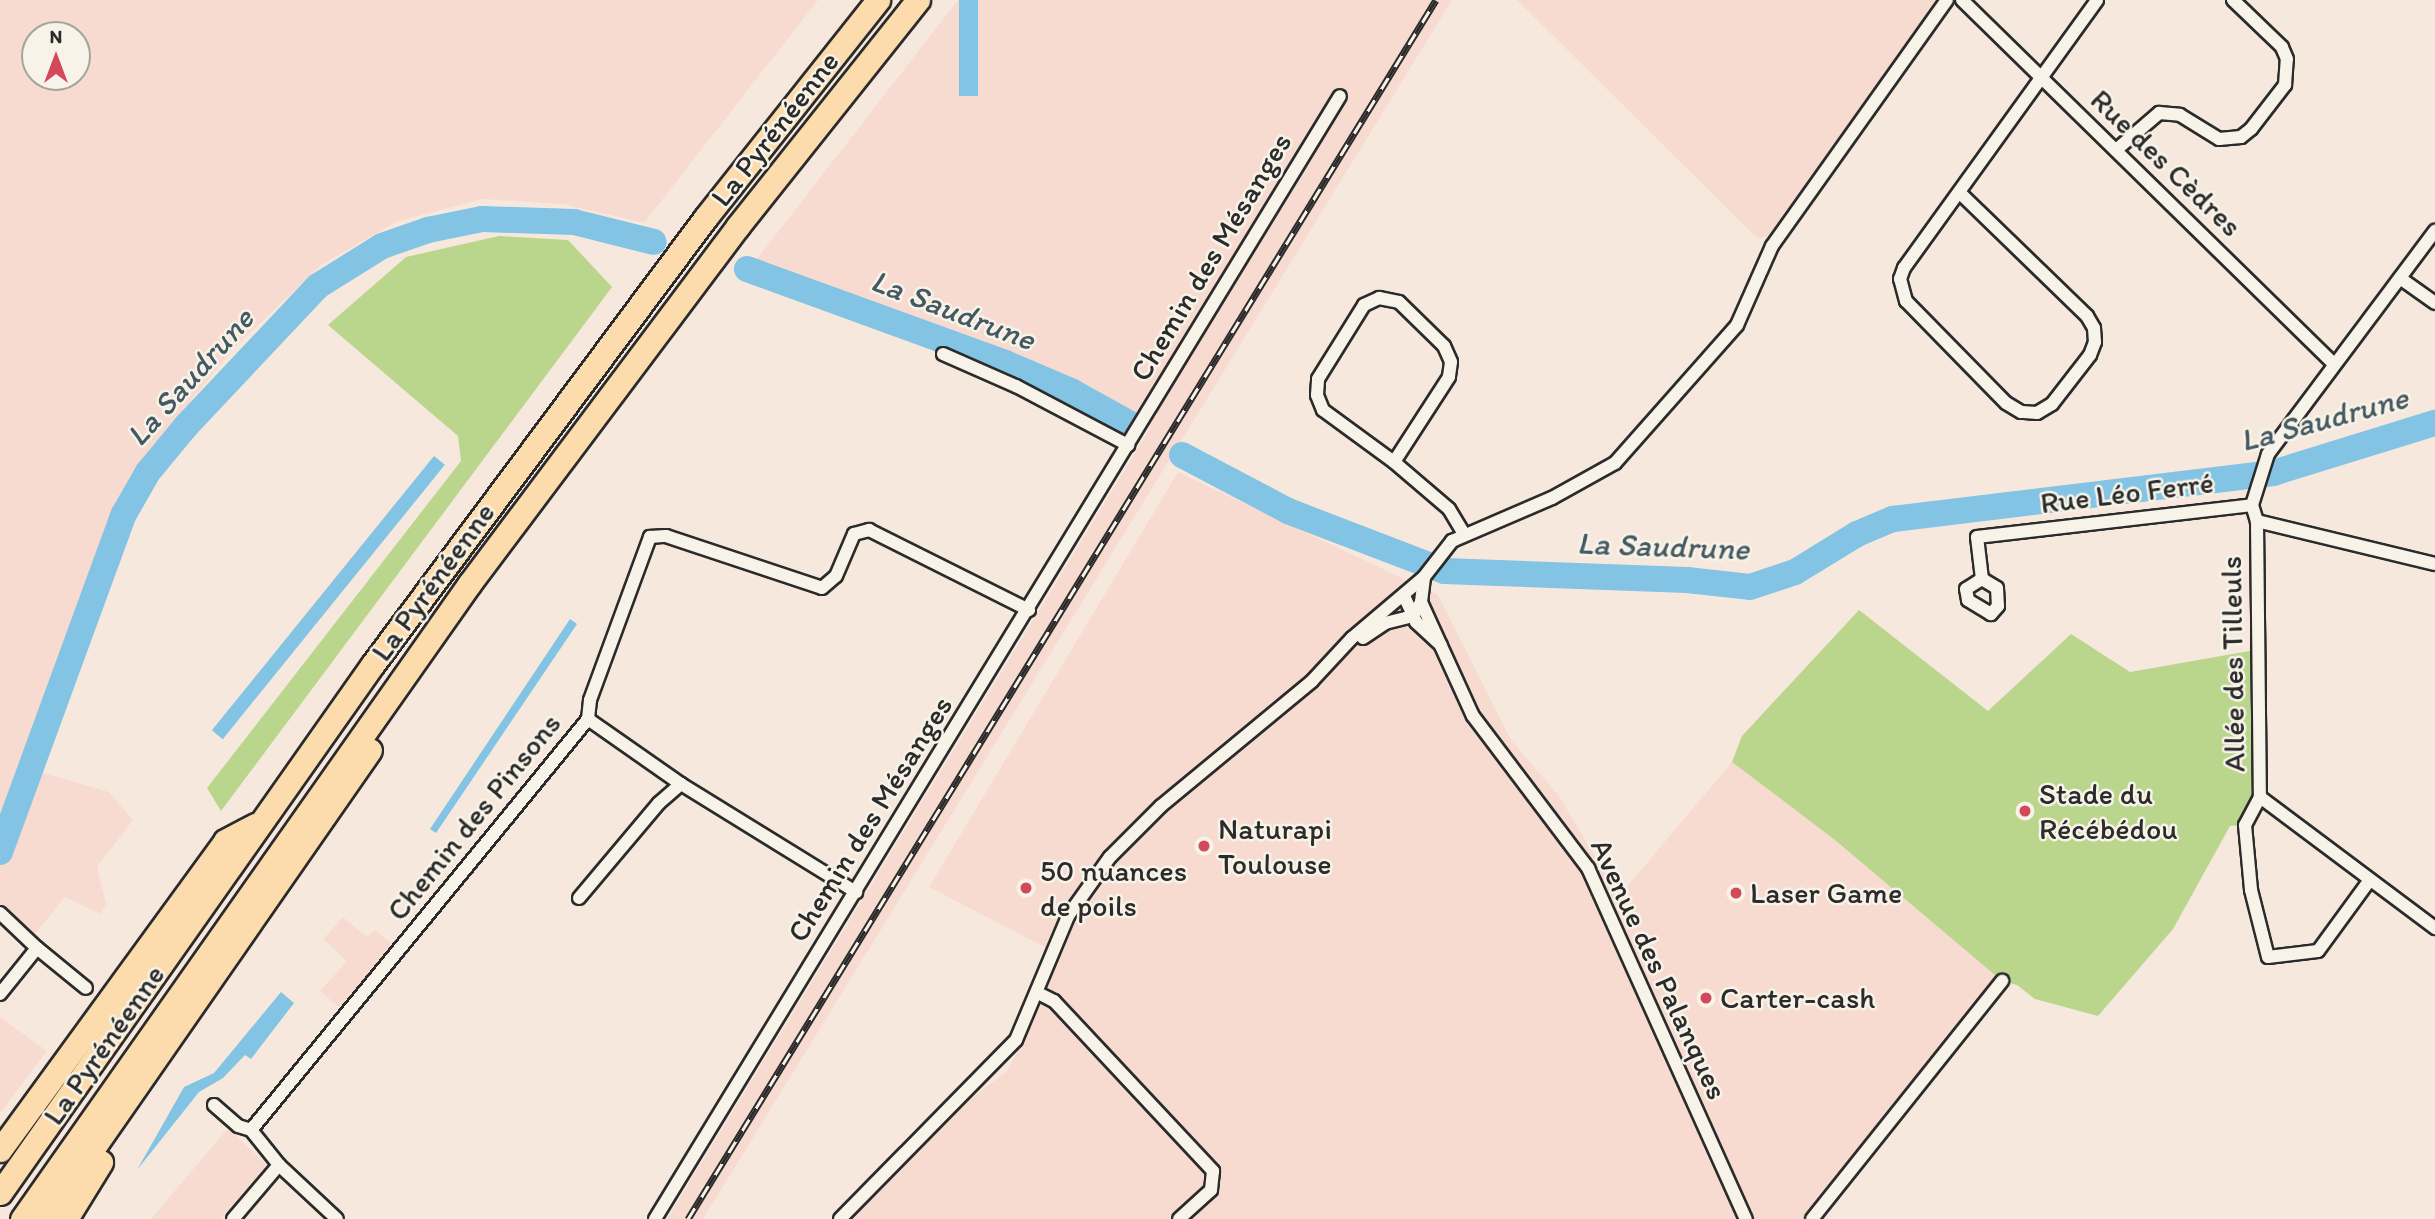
<!DOCTYPE html>
<html>
<head>
<meta charset="utf-8">
<style>
  body { margin:0 }
  #map { position:relative; width:2435px; height:1219px; overflow:hidden; background:#f7e8de; font-family:Itim,sans-serif }
  div>[style] { position:absolute }
  .built>* { inset:0; background:#f7dbd1 }
  .green>* { inset:0; background:#bad58c }
  .water>* { inset:0; background:#83c3e4; transform-origin:0 0 }
  .river>* { height:26px; margin:-13px; padding:0 13px; transform-origin:13px; border-radius:13px; background:#83c3e4 }
  .roads { filter:drop-shadow(2px 0 #2b2b2b) drop-shadow(-2px 0 #2b2b2b) drop-shadow(0 2px #2b2b2b) drop-shadow(0 -2px #2b2b2b) }
  .street>* { height:12px; margin:-6px; padding:0 6px; transform-origin:6px; border-radius:6px; background:#f7f3e8 }
  .highway>* { height:23px; margin:-11.5px; padding:0 11.5px; transform-origin:11.5px; border-radius:11.5px; background:#fcdcac }
  .rail>* { height:7px; margin-top:-3.5px; transform-origin:0; background:repeating-linear-gradient(90deg,#f7f3e8 0 13px,#2b2b2b 0 26px); box-sizing:border-box; border-block:2px solid #2b2b2b }
  .dots>* { width:19px; height:19px; translate:-50% -50%; box-sizing:border-box; border:4px solid #f7f3e8; border-radius:50% }
  span { translate:-50% -50%; white-space:nowrap; text-align:center; line-height:1.15; -webkit-text-stroke:5px #f7f3e8; paint-order:stroke }
  .street-label { font-size:30px; color:#2b2b2b }
  .poi-label { font-size:30px; color:#2b2b2b }
  .left { translate:0 -50%; text-align:left }
  .water-label { font-size:32px; color:#455962; font-style:italic }
  .north { position:absolute; left:21px; top:21px; width:70px; height:70px; box-sizing:border-box; background:#f7f3e8; border:2px solid #a5a39c; border-radius:50%; rotate:0deg; font-size:19px; font-weight:700; line-height:28px; text-align:center; color:#2b2b2b }
  .north::after { content:''; display:block; margin:auto; width:24px; height:32px; background:#d1495b; clip-path:polygon(50% 0,100% 100%,50% 72%,0 100%) }
</style>
</head>
<body>
<div id="map">
  <div class="built">
    <i style="clip-path:polygon(evenodd,0 0,818px 0,644px 223px,563px 204px,482px 199px,396px 222px,321px 265px,235px 347px,141px 461px,113px 509px,0 828px,0 0,35px 35px,77px 35px,77px 77px,35px 77px,35px 35px)"></i>
    <i style="clip-path:polygon(958px 0,1452px 0,703px 1219px,667px 1219px,1151px 427px,1117px 402px,1054px 371px,928px 321px,753px 264px)"></i>
    <i style="clip-path:polygon(1517px 0,1938px 0,1768px 236px,1758px 239px)"></i>
    <i style="clip-path:polygon(1178px 472px,1438px 595px,1511px 740px,1559px 796px,1619px 896px,1732px 762px,1835px 840px,2002px 981px,1812px 1219px,846px 1219px,946px 1118px,1007px 1071px,1033px 1023px,1058px 954px,929px 887px)"></i>
    <i style="clip-path:polygon(40px 772px,109px 792px,133px 820px,97px 867px,106px 904px,100px 914px,65px 897px,35px 934px,0 903px,0 867px)"></i>
    <i style="clip-path:polygon(343px 917px,367px 937px,375px 930px,392px 944px,340px 1008px,320px 991px,347px 961px,323px 939px)"></i>
    <i style="clip-path:polygon(0 1017px,47px 1051px,0 1113px)"></i>
    <i style="clip-path:polygon(228px 1128px,267px 1165px,220px 1219px,151px 1219px)"></i>
  </div>
  <div class="green">
    <i style="clip-path:polygon(499px 236px,568px 240px,612px 287px,221px 811px,207px 788px,461px 461px,458px 436px,328px 325px,406px 257px)"></i>
    <i style="clip-path:polygon(1859px 610px,1988px 711px,2071px 634px,2130px 672px,2261px 649px,2260px 797px,2245px 825px,2230px 826px,2173px 929px,2098px 1016px,2035px 999px,2017px 985px,2002px 981px,1835px 840px,1732px 762px,1742px 736px)"></i>
  </div>
  <div class="water">
    <i style="left:959px;top:0;width:19px;height:96px"></i>
    <i style="left:434px;top:456px;width:14px;height:353px;rotate:39deg"></i>
    <i style="clip-path:polygon(570px 619px,577px 624px,436px 833px,430px 829px)"></i>
    <i style="clip-path:polygon(281px 992px,294px 1003px,251px 1059px,245px 1055px,223px 1078px,199px 1092px,137px 1170px,184px 1087px,214px 1073px)"></i>
  </div>
  <div class="river">
    <i style="left:747px;top:269px;width:275px;rotate:20deg"></i>
    <i style="left:1005px;top:363px;width:72px;rotate:23deg"></i>
    <i style="left:1071px;top:391px;width:68px;rotate:29.2deg"></i>
    <i style="left:1182px;top:455px;width:120px;rotate:27.8deg"></i>
    <i style="left:1288px;top:511px;width:167px;rotate:21deg"></i>
    <i style="left:1444px;top:571px;width:243px;rotate:2.1deg"></i>
    <i style="left:1687px;top:580px;width:63px;rotate:6.3deg"></i>
    <i style="left:1750px;top:587px;width:47px;rotate:-18.4deg"></i>
    <i style="left:1795px;top:572px;width:73px;rotate:-31.5deg"></i>
    <i style="left:1857px;top:534px;width:39px;rotate:-23deg"></i>
    <i style="left:1893px;top:519px;width:383px;rotate:-6.9deg"></i>
    <i style="left:2273px;top:473px;width:170px;rotate:-17.2deg"></i>
    <i style="left:0;top:852px;width:360px;rotate:-69.9deg"></i>
    <i style="left:124px;top:514px;width:48px;rotate:-60.3deg"></i>
    <i style="left:148px;top:472px;width:60px;rotate:-50.4deg"></i>
    <i style="left:186px;top:426px;width:192px;rotate:-46.7deg"></i>
    <i style="left:318px;top:286px;width:75px;rotate:-32deg"></i>
    <i style="left:382px;top:246px;width:49px;rotate:-19.2deg"></i>
    <i style="left:428px;top:230px;width:55px;rotate:-11.5deg"></i>
    <i style="left:482px;top:219px;width:92px;rotate:1.9deg"></i>
    <i style="left:574px;top:222px;width:82px;rotate:14deg"></i>
  </div>
  <div class="roads">
    <div class="street">
      <i style="left:1962px;top:0;width:520px;rotate:44.38deg"></i>
      <i style="left:2116px;top:150px;width:57px;rotate:-40.7deg"></i>
      <i style="left:2159px;top:113px;width:21px;rotate:5deg"></i>
      <i style="left:2180px;top:115px;width:46px;rotate:31.6deg"></i>
      <i style="left:2219px;top:139px;width:22px;rotate:-5deg"></i>
      <i style="left:2241px;top:137px;width:13px;rotate:-39deg"></i>
      <i style="left:2251px;top:129px;width:56px;rotate:-52.3deg"></i>
      <i style="left:2285px;top:85px;width:26px;rotate:-86deg"></i>
      <i style="left:2287px;top:59px;width:13px;rotate:-113deg"></i>
      <i style="left:2282px;top:47px;width:68px;rotate:-136.2deg"></i>
      <i style="left:1960px;top:193px;width:177px;rotate:44.1deg"></i>
      <i style="left:2087px;top:316px;width:14px;rotate:60deg"></i>
      <i style="left:2094px;top:328px;width:14px;rotate:86deg"></i>
      <i style="left:2095px;top:342px;width:14px;rotate:111deg"></i>
      <i style="left:2090px;top:355px;width:62px;rotate:127.8deg"></i>
      <i style="left:2052px;top:404px;width:17px;rotate:149deg"></i>
      <i style="left:2037px;top:413px;width:16px;rotate:-176deg"></i>
      <i style="left:2021px;top:412px;width:17px;rotate:-149deg"></i>
      <i style="left:2006px;top:403px;width:143px;rotate:-134.4deg"></i>
      <i style="left:1906px;top:301px;width:23px;rotate:-105deg"></i>
      <i style="left:1900px;top:279px;width:12px;rotate:-70deg"></i>
      <i style="left:1904px;top:268px;width:330px;rotate:-54.2deg"></i>
      <i style="left:2400px;top:278px;width:43px;rotate:35.5deg"></i>
      <i style="left:1379px;top:298px;width:20px;rotate:11deg"></i>
      <i style="left:1399px;top:302px;width:63px;rotate:44.4deg"></i>
      <i style="left:1444px;top:346px;width:17px;rotate:66deg"></i>
      <i style="left:1451px;top:362px;width:15px;rotate:98deg"></i>
      <i style="left:1449px;top:377px;width:101px;rotate:122.9deg"></i>
      <i style="left:1394px;top:462px;width:88px;rotate:-143.8deg"></i>
      <i style="left:1323px;top:410px;width:16px;rotate:-112deg"></i>
      <i style="left:1317px;top:395px;width:16px;rotate:-86deg"></i>
      <i style="left:1318px;top:379px;width:87px;rotate:-58.1deg"></i>
      <i style="left:1364px;top:305px;width:17px;rotate:-25deg"></i>
      <i style="left:943px;top:354px;width:80px;rotate:23.7deg"></i>
      <i style="left:1016px;top:386px;width:127px;rotate:27.8deg"></i>
      <i style="left:1394px;top:462px;width:72px;rotate:40.5deg"></i>
      <i style="left:1449px;top:509px;width:29px;rotate:59deg"></i>
      <i style="left:2252px;top:505px;width:53px;rotate:-72.6deg"></i>
      <i style="left:2268px;top:454px;width:279px;rotate:-53.2deg"></i>
      <i style="left:2257px;top:521px;width:276px;rotate:89.4deg"></i>
      <i style="left:2260px;top:797px;width:219px;rotate:36.8deg"></i>
      <i style="left:1982px;top:579px;width:17px;rotate:31deg"></i>
      <i style="left:1997px;top:588px;width:18px;rotate:87deg"></i>
      <i style="left:1998px;top:606px;width:11px;rotate:131deg"></i>
      <i style="left:1991px;top:614px;width:27px;rotate:-149deg"></i>
      <i style="left:1968px;top:600px;width:11px;rotate:-100deg"></i>
      <i style="left:1966px;top:589px;width:19px;rotate:-32deg"></i>
      <i style="left:1982px;top:579px;width:42px;rotate:-96.8deg"></i>
      <i style="left:1977px;top:537px;width:277px;rotate:-6.6deg"></i>
      <i style="left:2252px;top:505px;width:17px;rotate:73deg"></i>
      <i style="left:2257px;top:521px;width:183px;rotate:13.6deg"></i>
      <i style="left:1404px;top:596px;width:29px;rotate:65deg"></i>
      <i style="left:1416px;top:622px;width:34px;rotate:43deg"></i>
      <i style="left:1421px;top:602px;width:125px;rotate:65.5deg"></i>
      <i style="left:1473px;top:716px;width:191px;rotate:52.9deg"></i>
      <i style="left:1588px;top:868px;width:385px;rotate:65.8deg"></i>
      <i style="left:1363px;top:638px;width:27px;rotate:-34deg"></i>
      <i style="left:1385px;top:623px;width:29px;rotate:-14deg"></i>
      <i style="left:1413px;top:616px;width:16px;rotate:-60deg"></i>
      <i style="left:1421px;top:602px;width:25px;rotate:-83deg"></i>
      <i style="left:588px;top:719px;width:19px;rotate:-84deg"></i>
      <i style="left:590px;top:700px;width:174px;rotate:-69.8deg"></i>
      <i style="left:650px;top:537px;width:16px;rotate:-4deg"></i>
      <i style="left:666px;top:536px;width:164px;rotate:18.4deg"></i>
      <i style="left:822px;top:588px;width:18px;rotate:-41deg"></i>
      <i style="left:836px;top:576px;width:46px;rotate:-66.8deg"></i>
      <i style="left:854px;top:534px;width:16px;rotate:-15deg"></i>
      <i style="left:869px;top:530px;width:179px;rotate:26.6deg"></i>
      <i style="left:2260px;top:797px;width:32px;rotate:118deg"></i>
      <i style="left:2245px;top:825px;width:65px;rotate:84.7deg"></i>
      <i style="left:2251px;top:890px;width:69px;rotate:75.8deg"></i>
      <i style="left:2268px;top:957px;width:50px;rotate:-6.8deg"></i>
      <i style="left:2318px;top:951px;width:87px;rotate:-53.9deg"></i>
      <i style="left:579px;top:898px;width:124px;rotate:-49.9deg"></i>
      <i style="left:659px;top:803px;width:29px;rotate:-41deg"></i>
      <i style="left:0;top:913px;width:51px;rotate:43.4deg"></i>
      <i style="left:37px;top:948px;width:59px;rotate:128.8deg"></i>
      <i style="left:37px;top:948px;width:63px;rotate:39.2deg"></i>
      <i style="left:1038px;top:993px;width:18px;rotate:27deg"></i>
      <i style="left:1054px;top:1001px;width:233px;rotate:46.9deg"></i>
      <i style="left:1213px;top:1171px;width:19px;rotate:96deg"></i>
      <i style="left:1211px;top:1190px;width:43px;rotate:137.8deg"></i>
      <i style="left:214px;top:1105px;width:32px;rotate:41deg"></i>
      <i style="left:238px;top:1126px;width:14px;rotate:17deg"></i>
      <i style="left:251px;top:1130px;width:45px;rotate:51.3deg"></i>
      <i style="left:279px;top:1165px;width:79px;rotate:43deg"></i>
      <i style="left:251px;top:1130px;width:531px;rotate:-50.65deg"></i>
      <i style="left:588px;top:719px;width:113px;rotate:35deg"></i>
      <i style="left:681px;top:784px;width:206px;rotate:31.7deg"></i>
      <i style="left:233px;top:1219px;width:71px;rotate:-49.6deg"></i>
      <i style="left:655px;top:1219px;width:1315px;rotate:-58.62deg"></i>
      <i style="left:840px;top:1219px;width:251px;rotate:-45.5deg"></i>
      <i style="left:1016px;top:1040px;width:134px;rotate:-67.2deg"></i>
      <i style="left:1068px;top:916px;width:72px;rotate:-54.6deg"></i>
      <i style="left:1110px;top:857px;width:72px;rotate:-45deg"></i>
      <i style="left:1161px;top:806px;width:196px;rotate:-39.6deg"></i>
      <i style="left:1312px;top:681px;width:59px;rotate:-47.1deg"></i>
      <i style="left:1352px;top:638px;width:94px;rotate:-40.3deg"></i>
      <i style="left:1424px;top:577px;width:46px;rotate:-52.1deg"></i>
      <i style="left:1452px;top:541px;width:109px;rotate:-23.3deg"></i>
      <i style="left:1552px;top:498px;width:72px;rotate:-29.1deg"></i>
      <i style="left:1615px;top:463px;width:184px;rotate:-48.5deg"></i>
      <i style="left:1737px;top:325px;width:86px;rotate:-66.1deg"></i>
      <i style="left:1772px;top:246px;width:302px;rotate:-54.6deg"></i>
      <i style="left:1812px;top:1219px;width:305px;rotate:-51.4deg"></i>
    </div>
    <div class="highway">
      <i style="left:0;top:1150px;width:382px;rotate:-53.9deg"></i>
      <i style="left:225px;top:841px;width:34px;rotate:-28deg"></i>
      <i style="left:0;top:1193px;width:647px;rotate:-54.81deg"></i>
      <i style="left:373px;top:664px;width:557px;rotate:-53.32deg"></i>
      <i style="left:706px;top:217px;width:277px;rotate:-51.6deg"></i>
      <i style="left:22px;top:1219px;width:778px;rotate:-54.84deg"></i>
      <i style="left:470px;top:583px;width:446px;rotate:-53.1deg"></i>
      <i style="left:738px;top:226px;width:289px;rotate:-51.5deg"></i>
      <i style="left:44px;top:1219px;width:571px;rotate:-55.2deg"></i>
      <i style="left:66px;top:1219px;width:67px;rotate:-58.4deg"></i>
    </div>
  </div>
  <div class="rail">
    <i style="left:688px;top:1219px;width:1430px;rotate:-58.47deg"></i>
  </div>
  <div class="dots">
    <i style="left:2025px;top:811px;background:#d1495b"></i>
    <i style="left:1204px;top:846px;background:#d1495b"></i>
    <i style="left:1026px;top:888px;background:#d1495b"></i>
    <i style="left:1736px;top:893px;background:#d1495b"></i>
    <i style="left:1706px;top:998px;background:#d1495b"></i>
  </div>
  <div class="street-label">
    <span style="left:775px;top:129px;rotate:-52deg">La Pyrénéenne</span>
    <span style="left:2166px;top:163px;rotate:44deg">Rue des Cèdres</span>
    <span style="left:1211px;top:257px;rotate:-59deg">Chemin des Mésanges</span>
    <span style="left:2127px;top:493px;rotate:-7deg">Rue Léo Ferré</span>
    <span style="left:433px;top:582px;rotate:-54deg">La Pyrénéenne</span>
    <span style="left:2233px;top:664px;rotate:-91deg">Allée des Tilleuls</span>
    <span style="left:474px;top:817px;rotate:-51deg">Chemin des Pinsons</span>
    <span style="left:870px;top:819px;rotate:-58deg">Chemin des Mésanges</span>
    <span style="left:1659px;top:969px;rotate:65deg">Avenue des Palanques</span>
    <span style="left:104px;top:1045px;rotate:-55deg">La Pyrénéenne</span>
  </div>
  <div class="poi-label">
    <span class="left" style="left:2039px;top:811px">Stade du<br>Récébédou</span>
    <span class="left" style="left:1218px;top:846px">Naturapi<br>Toulouse</span>
    <span class="left" style="left:1040px;top:888px">50 nuances<br>de poils</span>
    <span class="left" style="left:1750px;top:893px">Laser Game</span>
    <span class="left" style="left:1720px;top:998px">Carter-cash</span>
  </div>
  <div class="water-label">
    <span style="left:953px;top:310px;rotate:21deg">La Saudrune</span>
    <span style="left:190px;top:377px;rotate:-48deg">La Saudrune</span>
    <span style="left:2324px;top:419px;rotate:-15deg">La Saudrune</span>
    <span style="left:1663px;top:546px;rotate:2deg">La Saudrune</span>
  </div>
  <div class="north">N</div>
</div>
</body>
</html>
